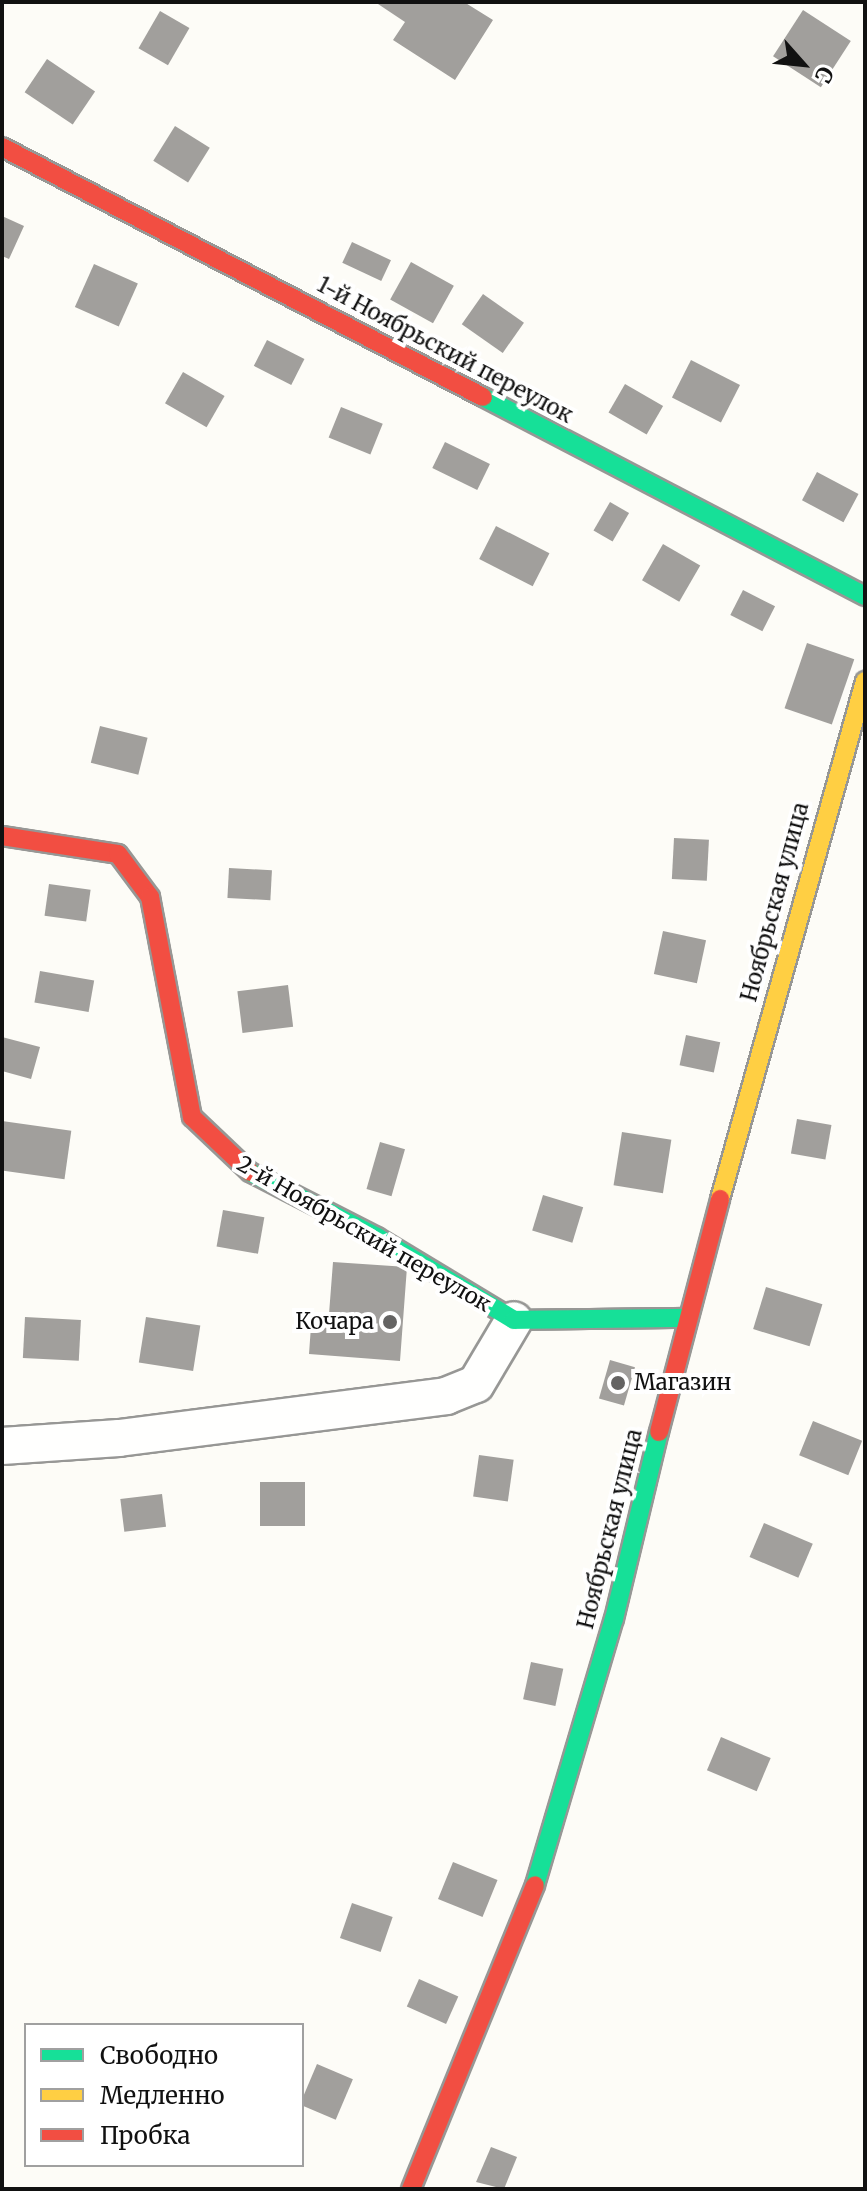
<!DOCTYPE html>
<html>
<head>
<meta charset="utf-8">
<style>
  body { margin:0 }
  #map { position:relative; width:867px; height:2191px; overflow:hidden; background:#fdfcf7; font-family:Merriweather,serif }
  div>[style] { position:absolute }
  .building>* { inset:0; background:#a19f9c; transform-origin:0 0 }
  .roads { filter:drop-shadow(2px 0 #979795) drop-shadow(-2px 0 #979795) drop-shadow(0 2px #979795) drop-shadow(0 -2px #979795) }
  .street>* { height:36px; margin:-18px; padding:0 18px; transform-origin:18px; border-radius:18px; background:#fffffe }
  .fast>* { height:18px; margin:-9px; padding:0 9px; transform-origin:9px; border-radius:9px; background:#16e098 }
  .slow>* { height:18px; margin:-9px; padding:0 9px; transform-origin:9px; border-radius:9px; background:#ffcf43 }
  .jam>* { height:18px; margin:-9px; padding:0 9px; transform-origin:9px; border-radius:9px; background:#f24e42 }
  .dots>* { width:22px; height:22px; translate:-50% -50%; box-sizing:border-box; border:4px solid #fff; border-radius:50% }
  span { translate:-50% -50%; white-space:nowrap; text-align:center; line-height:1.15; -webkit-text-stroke:8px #fff; paint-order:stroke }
  .street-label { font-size:22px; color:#111 }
  .poi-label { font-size:22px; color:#111 }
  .right { translate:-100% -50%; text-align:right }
  .left { translate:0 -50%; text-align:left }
  .frame { position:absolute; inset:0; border:4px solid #111; pointer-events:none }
  .legend { position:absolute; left:24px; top:2023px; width:280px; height:144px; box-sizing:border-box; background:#fff; border:2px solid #a0a0a0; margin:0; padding:10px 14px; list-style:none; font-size:24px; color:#111 }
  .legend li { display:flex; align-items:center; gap:16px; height:40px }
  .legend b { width:40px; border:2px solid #a0a0a0 }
  .north { position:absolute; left:763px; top:24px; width:80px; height:80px; -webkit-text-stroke:6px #fff; paint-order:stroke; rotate:117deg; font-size:22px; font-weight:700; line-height:32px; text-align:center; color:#111 }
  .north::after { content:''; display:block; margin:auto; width:28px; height:36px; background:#111; clip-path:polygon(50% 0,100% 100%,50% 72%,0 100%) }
</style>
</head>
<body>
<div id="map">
  <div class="building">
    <i style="clip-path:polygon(375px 2px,464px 2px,493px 20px,455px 80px,393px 40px,405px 22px)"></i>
    <i style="left:803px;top:10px;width:57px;height:55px;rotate:33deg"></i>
    <i style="left:160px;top:11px;width:34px;height:43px;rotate:30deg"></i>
    <i style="left:47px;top:59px;width:58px;height:40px;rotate:34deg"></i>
    <i style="left:175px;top:126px;width:41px;height:41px;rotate:32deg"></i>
    <i style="clip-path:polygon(2px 216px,24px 226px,9px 259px,2px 256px)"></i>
    <i style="left:352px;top:242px;width:43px;height:23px;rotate:25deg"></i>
    <i style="left:411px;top:262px;width:49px;height:43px;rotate:29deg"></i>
    <i style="left:94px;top:264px;width:48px;height:47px;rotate:24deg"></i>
    <i style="left:483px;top:294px;width:50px;height:37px;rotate:35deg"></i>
    <i style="left:267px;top:340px;width:42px;height:29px;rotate:27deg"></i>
    <i style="left:691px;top:360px;width:55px;height:42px;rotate:27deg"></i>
    <i style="left:183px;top:372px;width:48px;height:36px;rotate:30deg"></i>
    <i style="left:625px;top:384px;width:44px;height:33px;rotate:30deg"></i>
    <i style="left:341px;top:407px;width:45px;height:33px;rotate:22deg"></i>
    <i style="left:445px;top:442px;width:50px;height:29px;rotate:26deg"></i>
    <i style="left:817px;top:472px;width:47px;height:32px;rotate:28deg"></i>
    <i style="left:610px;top:502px;width:22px;height:33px;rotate:30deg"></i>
    <i style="left:496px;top:526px;width:60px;height:37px;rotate:27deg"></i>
    <i style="left:663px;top:544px;width:43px;height:42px;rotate:30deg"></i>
    <i style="left:743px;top:590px;width:36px;height:28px;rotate:27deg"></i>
    <i style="left:807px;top:643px;width:50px;height:69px;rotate:19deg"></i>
    <i style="left:100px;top:726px;width:49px;height:38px;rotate:14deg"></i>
    <i style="left:674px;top:838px;width:35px;height:41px;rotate:3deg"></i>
    <i style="left:229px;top:868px;width:43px;height:30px;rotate:3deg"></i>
    <i style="left:49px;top:884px;width:42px;height:32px;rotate:8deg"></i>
    <i style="left:663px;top:931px;width:44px;height:44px;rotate:12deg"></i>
    <i style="left:40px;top:971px;width:55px;height:32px;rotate:10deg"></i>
    <i style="left:288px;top:985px;width:42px;height:51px;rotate:83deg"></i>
    <i style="left:686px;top:1035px;width:35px;height:31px;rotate:12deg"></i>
    <i style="clip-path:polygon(2px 1037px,40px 1047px,31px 1079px,2px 1071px)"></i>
    <i style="left:797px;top:1119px;width:35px;height:35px;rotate:10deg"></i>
    <i style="left:2px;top:1121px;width:70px;height:49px;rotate:8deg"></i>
    <i style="left:622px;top:1132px;width:50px;height:54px;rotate:9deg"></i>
    <i style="left:380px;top:1142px;width:26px;height:49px;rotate:16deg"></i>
    <i style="left:543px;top:1195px;width:42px;height:37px;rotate:17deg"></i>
    <i style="left:223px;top:1210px;width:42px;height:37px;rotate:10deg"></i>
    <i style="clip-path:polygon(333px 1262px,407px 1267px,400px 1361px,309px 1354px,311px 1326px,328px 1327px)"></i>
    <i style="left:766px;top:1287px;width:59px;height:44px;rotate:17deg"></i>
    <i style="left:25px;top:1317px;width:56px;height:41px;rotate:3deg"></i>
    <i style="left:146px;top:1317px;width:55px;height:46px;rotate:9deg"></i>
    <i style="left:610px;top:1360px;width:26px;height:40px;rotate:16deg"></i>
    <i style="left:813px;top:1421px;width:53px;height:37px;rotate:22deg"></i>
    <i style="left:479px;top:1455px;width:35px;height:42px;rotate:8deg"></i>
    <i style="left:260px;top:1482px;width:45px;height:44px"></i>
    <i style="left:162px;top:1494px;width:33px;height:42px;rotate:83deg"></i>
    <i style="left:764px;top:1523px;width:53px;height:37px;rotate:23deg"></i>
    <i style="left:531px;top:1662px;width:33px;height:38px;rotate:12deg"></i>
    <i style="left:721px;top:1737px;width:54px;height:36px;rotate:23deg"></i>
    <i style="left:453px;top:1862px;width:48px;height:40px;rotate:22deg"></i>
    <i style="left:352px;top:1903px;width:43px;height:37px;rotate:19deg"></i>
    <i style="left:419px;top:1979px;width:43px;height:30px;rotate:24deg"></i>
    <i style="left:317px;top:2064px;width:39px;height:44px;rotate:23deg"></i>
    <i style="clip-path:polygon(491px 2147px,517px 2157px,504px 2189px,476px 2182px)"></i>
  </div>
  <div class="roads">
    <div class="street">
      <i style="left:2px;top:1446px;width:117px;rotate:-3.9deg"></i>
      <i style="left:119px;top:1438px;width:330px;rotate:-7.3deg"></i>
      <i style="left:446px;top:1396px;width:32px;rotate:-22deg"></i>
      <i style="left:476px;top:1384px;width:74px;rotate:-59.3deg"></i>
    </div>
    <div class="fast">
      <i style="left:483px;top:397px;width:431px;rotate:27.5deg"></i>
      <i style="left:250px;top:1172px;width:143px;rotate:27.1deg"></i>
      <i style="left:377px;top:1237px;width:160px;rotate:31.2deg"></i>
      <i style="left:514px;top:1320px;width:172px;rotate:-0.7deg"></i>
      <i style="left:535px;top:1885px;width:277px;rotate:-73.5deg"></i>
      <i style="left:614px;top:1619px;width:192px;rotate:-76.5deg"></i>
    </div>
    <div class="slow">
      <i style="left:720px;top:1199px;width:538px;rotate:-74.36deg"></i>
    </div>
    <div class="jam">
      <i style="left:2px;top:147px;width:542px;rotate:27.46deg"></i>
      <i style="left:2px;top:836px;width:117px;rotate:8.8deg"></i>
      <i style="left:118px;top:854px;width:54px;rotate:53.3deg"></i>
      <i style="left:150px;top:897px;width:224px;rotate:79.2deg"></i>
      <i style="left:192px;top:1117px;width:80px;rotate:43.5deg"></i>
      <i style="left:659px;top:1432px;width:241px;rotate:-75.3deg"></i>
      <i style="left:411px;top:2189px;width:328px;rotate:-67.8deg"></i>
    </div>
  </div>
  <div class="dots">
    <i style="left:390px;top:1322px;background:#646362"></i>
    <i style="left:618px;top:1383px;background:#646362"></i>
  </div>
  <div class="street-label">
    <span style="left:445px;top:350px;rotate:28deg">1-й Ноябрьский переулок</span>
    <span style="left:775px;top:902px;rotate:-75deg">Ноябрьская улица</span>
    <span style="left:364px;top:1234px;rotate:30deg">2-й Ноябрьский переулок</span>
    <span style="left:610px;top:1529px;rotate:-76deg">Ноябрьская улица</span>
  </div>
  <div class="poi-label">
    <span class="right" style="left:374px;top:1322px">Кочара</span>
    <span class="left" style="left:634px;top:1383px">Магазин</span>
  </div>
  <div class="frame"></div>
  <ul class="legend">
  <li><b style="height:10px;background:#16e098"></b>Свободно</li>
  <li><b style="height:10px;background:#ffcf43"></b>Медленно</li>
  <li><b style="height:10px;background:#f24e42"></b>Пробка</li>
  </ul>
  <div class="north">С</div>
</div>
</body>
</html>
